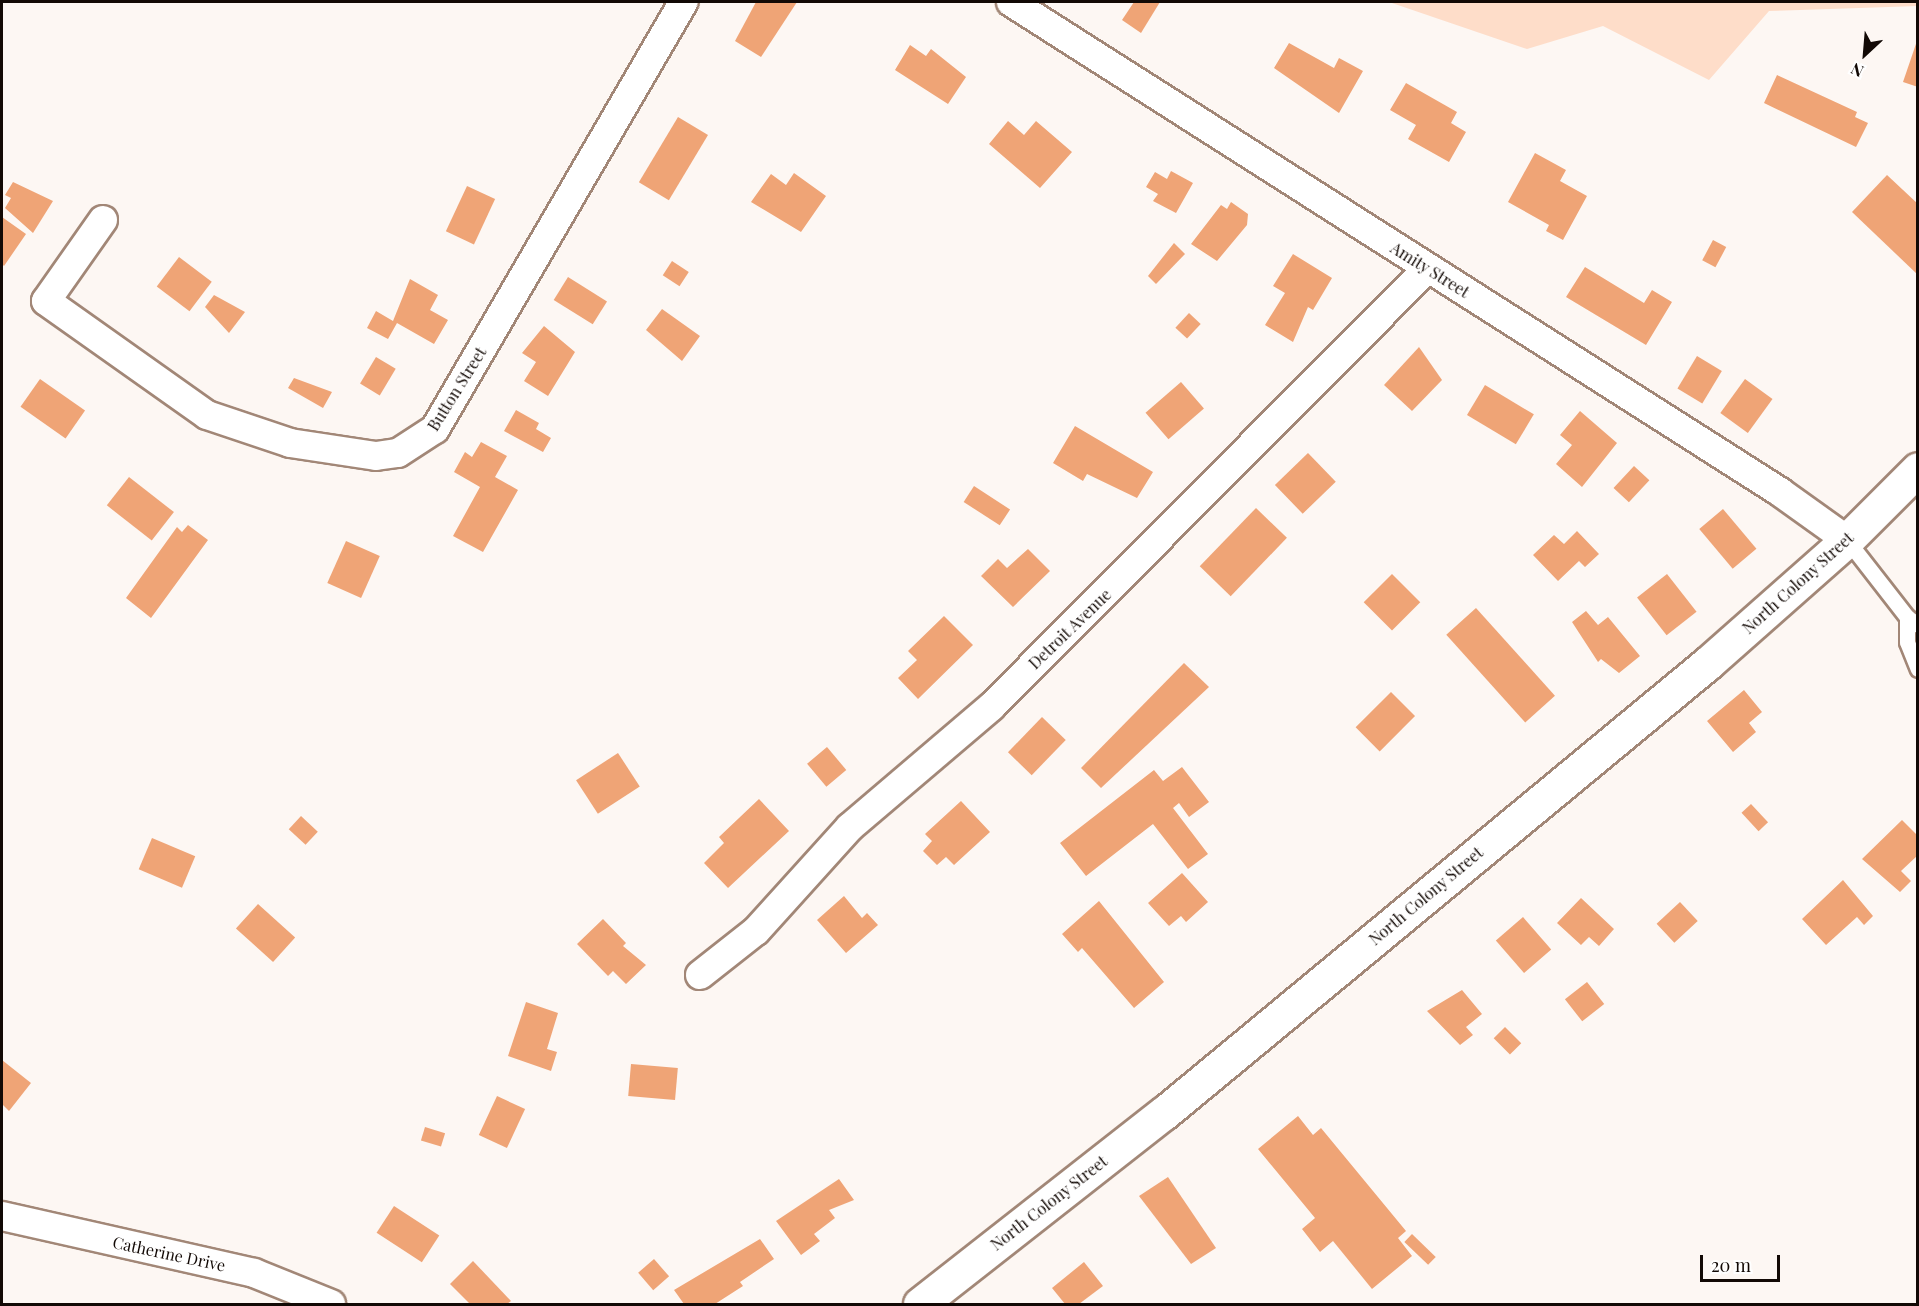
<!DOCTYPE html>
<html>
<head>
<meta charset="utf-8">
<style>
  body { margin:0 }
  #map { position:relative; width:1919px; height:1306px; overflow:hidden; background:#fdf7f3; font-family:"Playfair Display",serif }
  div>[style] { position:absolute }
  .green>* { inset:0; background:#feddc9 }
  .building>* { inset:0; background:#efa476; transform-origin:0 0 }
  .roads { filter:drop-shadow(2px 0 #a28777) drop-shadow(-2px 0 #a28777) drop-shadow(0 2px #a28777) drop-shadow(0 -2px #a28777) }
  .lane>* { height:15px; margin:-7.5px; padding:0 7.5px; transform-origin:7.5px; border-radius:7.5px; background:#fff }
  .street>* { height:28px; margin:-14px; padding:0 14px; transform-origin:14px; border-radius:14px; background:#fff }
  .secondary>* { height:33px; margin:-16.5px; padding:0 16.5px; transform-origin:16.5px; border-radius:16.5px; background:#fff }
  span { translate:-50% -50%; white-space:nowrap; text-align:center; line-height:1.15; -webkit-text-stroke:4.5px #fff; paint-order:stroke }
  .street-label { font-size:16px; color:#120905 }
  .frame { position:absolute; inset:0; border:3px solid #120905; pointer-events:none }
  .north { position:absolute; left:1835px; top:24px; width:60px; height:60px; -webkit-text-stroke:4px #fff; paint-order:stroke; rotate:206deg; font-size:16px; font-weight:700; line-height:24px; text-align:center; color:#120905 }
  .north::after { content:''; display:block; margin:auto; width:21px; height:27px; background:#120905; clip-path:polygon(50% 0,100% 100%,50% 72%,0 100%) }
  .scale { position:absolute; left:1700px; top:1255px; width:80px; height:27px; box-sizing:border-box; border:3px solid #120905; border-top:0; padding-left:8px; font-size:18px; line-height:21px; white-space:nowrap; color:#120905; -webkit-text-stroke:4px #fff; paint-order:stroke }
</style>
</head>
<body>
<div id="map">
  <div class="green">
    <i style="clip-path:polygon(1389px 2px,1917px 2px,1918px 6px,1769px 11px,1709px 80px,1603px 26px,1527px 49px)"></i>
  </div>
  <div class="building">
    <i style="clip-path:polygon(756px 2px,797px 2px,761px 57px,735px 41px)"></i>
    <i style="clip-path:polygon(1134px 2px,1160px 2px,1141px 33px,1122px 20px)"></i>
    <i style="clip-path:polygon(1918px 38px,1918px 87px,1903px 82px)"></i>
    <i style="clip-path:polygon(1289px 43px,1334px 68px,1339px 58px,1363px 71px,1339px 113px,1274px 68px)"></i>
    <i style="clip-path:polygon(910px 45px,926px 56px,931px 49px,966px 77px,948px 104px,895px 70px)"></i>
    <i style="clip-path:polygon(1777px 75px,1857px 112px,1855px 117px,1868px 123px,1856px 147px,1764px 103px)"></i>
    <i style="clip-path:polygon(1406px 83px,1457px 112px,1451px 123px,1466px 132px,1449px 162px,1408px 139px,1416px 125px,1390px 110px)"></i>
    <i style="left:678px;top:117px;width:35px;height:76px;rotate:31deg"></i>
    <i style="clip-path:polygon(1008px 121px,1024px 135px,1036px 121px,1072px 152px,1040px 188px,989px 144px)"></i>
    <i style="clip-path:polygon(1535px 153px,1566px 170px,1560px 181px,1587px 196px,1563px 240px,1546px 231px,1549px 225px,1508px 202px)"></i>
    <i style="clip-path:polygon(1171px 171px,1193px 183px,1176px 213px,1153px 201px,1158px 194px,1146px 187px,1155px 172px,1167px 179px)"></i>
    <i style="clip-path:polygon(794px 173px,826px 196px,801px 232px,751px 202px,771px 174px,786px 185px)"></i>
    <i style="clip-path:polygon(1887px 175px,1918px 204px,1918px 275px,1852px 212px)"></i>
    <i style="clip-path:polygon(13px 182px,53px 201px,33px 233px,5px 208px,11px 198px,5px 195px)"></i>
    <i style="left:467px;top:186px;width:31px;height:50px;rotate:25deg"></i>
    <i style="clip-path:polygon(1231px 202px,1248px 214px,1247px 225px,1217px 261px,1191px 244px,1221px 205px,1227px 209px)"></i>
    <i style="clip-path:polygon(2px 217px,26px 234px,4px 266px,2px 264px)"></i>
    <i style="left:1713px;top:240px;width:15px;height:23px;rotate:28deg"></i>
    <i style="clip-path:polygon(1174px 243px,1185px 254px,1156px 284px,1148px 276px)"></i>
    <i style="clip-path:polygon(1293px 254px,1332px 278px,1313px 310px,1308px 307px,1293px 342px,1265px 325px,1285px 293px,1273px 286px)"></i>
    <i style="left:179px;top:257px;width:41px;height:37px;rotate:37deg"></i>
    <i style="left:672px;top:261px;width:20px;height:17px;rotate:33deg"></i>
    <i style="clip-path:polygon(1585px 267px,1644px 303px,1652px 290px,1672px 302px,1646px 345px,1566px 297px)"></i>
    <i style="left:568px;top:277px;width:46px;height:27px;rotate:32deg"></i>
    <i style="clip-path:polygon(410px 279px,438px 295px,430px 310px,448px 320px,434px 344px,397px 323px,388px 339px,367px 328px,376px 311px,393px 321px)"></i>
    <i style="clip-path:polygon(214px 295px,245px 312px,229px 333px,205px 307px)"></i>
    <i style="clip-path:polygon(662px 309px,700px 336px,682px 361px,646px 330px)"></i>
    <i style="left:1189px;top:313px;width:16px;height:20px;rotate:43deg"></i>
    <i style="clip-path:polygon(544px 326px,575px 352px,548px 396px,524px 381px,536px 362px,522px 353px)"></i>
    <i style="clip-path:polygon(1419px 347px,1442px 380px,1412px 411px,1384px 385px)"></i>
    <i style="left:1697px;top:356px;width:29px;height:38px;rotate:31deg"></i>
    <i style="left:376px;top:357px;width:23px;height:31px;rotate:31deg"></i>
    <i style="clip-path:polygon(294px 378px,332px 392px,323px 408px,288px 388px)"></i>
    <i style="left:40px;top:379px;width:55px;height:34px;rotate:35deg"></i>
    <i style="left:1745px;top:379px;width:34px;height:42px;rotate:36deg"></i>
    <i style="left:1181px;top:382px;width:35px;height:47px;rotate:49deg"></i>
    <i style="left:1485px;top:385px;width:57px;height:35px;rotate:31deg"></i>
    <i style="clip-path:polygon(516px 410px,539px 423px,536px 429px,551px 438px,543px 452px,504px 431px)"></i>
    <i style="clip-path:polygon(1580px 411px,1617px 443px,1582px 487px,1556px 464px,1572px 445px,1560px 435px)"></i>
    <i style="clip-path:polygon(1075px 426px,1153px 472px,1137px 498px,1087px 474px,1083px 481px,1053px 463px)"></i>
    <i style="clip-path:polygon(481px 442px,507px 456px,495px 477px,518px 490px,483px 552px,453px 536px,480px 487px,454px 472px,465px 452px,472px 457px)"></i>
    <i style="left:1308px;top:453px;width:40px;height:46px;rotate:46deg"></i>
    <i style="left:1634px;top:466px;width:21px;height:30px;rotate:43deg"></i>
    <i style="left:129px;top:477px;width:57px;height:36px;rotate:38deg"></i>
    <i style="left:974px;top:486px;width:43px;height:19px;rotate:33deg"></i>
    <i style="left:1256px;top:508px;width:43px;height:81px;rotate:44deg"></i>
    <i style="left:1723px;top:509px;width:52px;height:31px;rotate:50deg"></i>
    <i style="clip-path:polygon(188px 525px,208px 540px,151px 618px,126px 598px,177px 527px,182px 532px)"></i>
    <i style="clip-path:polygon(1577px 531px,1599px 554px,1585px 567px,1579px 561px,1558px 581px,1533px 555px,1554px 535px,1564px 544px)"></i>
    <i style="left:346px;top:541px;width:37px;height:46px;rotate:24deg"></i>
    <i style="clip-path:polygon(1028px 549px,1050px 571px,1013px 607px,981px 576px,998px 559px,1007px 568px)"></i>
    <i style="left:1392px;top:574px;width:40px;height:40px;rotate:45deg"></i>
    <i style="left:1667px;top:574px;width:48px;height:38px;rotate:52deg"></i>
    <i style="left:1476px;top:608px;width:118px;height:40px;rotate:48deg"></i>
    <i style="clip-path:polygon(1586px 611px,1598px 625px,1608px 617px,1640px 656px,1619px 673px,1601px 659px,1598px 662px,1572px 622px)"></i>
    <i style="clip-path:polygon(944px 616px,973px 645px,918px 699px,898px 678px,917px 660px,908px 651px)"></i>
    <i style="clip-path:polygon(1184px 663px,1209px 687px,1101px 788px,1081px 768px)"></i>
    <i style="clip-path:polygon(1744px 690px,1762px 712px,1749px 723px,1756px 732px,1733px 752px,1707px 721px)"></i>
    <i style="left:1391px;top:692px;width:34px;height:50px;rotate:45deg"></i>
    <i style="left:1042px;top:717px;width:33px;height:49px;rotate:44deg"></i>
    <i style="left:827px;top:747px;width:30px;height:26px;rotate:50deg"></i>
    <i style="left:618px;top:753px;width:40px;height:50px;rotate:57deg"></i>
    <i style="clip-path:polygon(1182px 767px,1209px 802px,1189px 817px,1179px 803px,1173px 808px,1208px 854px,1188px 869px,1153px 824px,1086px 876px,1060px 843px,1154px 770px,1163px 781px)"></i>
    <i style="clip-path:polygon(759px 799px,789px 831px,728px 888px,704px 863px,724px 843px,719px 837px)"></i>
    <i style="clip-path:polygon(961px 801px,990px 832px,954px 865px,946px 857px,937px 865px,923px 851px,932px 841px,925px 834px)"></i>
    <i style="left:1751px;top:804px;width:25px;height:13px;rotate:47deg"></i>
    <i style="left:301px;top:816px;width:23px;height:18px;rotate:43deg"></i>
    <i style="clip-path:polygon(1902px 820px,1918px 836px,1918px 855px,1901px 871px,1911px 881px,1900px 892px,1862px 859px)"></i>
    <i style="left:152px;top:838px;width:47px;height:34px;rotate:23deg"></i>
    <i style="clip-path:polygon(1182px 873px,1208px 902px,1186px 922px,1181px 916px,1169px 926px,1148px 903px)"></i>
    <i style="clip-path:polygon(1843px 880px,1873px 916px,1864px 925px,1857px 917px,1826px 945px,1802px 919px)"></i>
    <i style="clip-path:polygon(844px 896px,862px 918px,867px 913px,878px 925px,846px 953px,817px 920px)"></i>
    <i style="clip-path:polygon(1581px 898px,1614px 929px,1599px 946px,1589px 937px,1581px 945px,1557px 923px)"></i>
    <i style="clip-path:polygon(1099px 901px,1164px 982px,1134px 1008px,1082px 948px,1078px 952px,1062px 934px)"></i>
    <i style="left:1680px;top:902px;width:26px;height:32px;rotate:47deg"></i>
    <i style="left:258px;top:904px;width:50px;height:33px;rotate:42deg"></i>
    <i style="left:1523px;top:917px;width:43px;height:36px;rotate:49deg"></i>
    <i style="clip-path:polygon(603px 919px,626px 943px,623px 946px,646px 965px,626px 984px,613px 971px,608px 976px,577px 944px)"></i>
    <i style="left:1587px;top:982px;width:28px;height:28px;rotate:52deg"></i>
    <i style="clip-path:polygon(1462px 990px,1482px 1014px,1466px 1027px,1473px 1035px,1460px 1045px,1427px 1011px)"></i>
    <i style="clip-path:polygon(526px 1002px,558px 1013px,547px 1049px,557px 1052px,551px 1071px,508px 1056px)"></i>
    <i style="left:1505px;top:1027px;width:23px;height:16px;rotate:45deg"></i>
    <i style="clip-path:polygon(2px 1060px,31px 1083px,9px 1111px,2px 1104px)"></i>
    <i style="left:631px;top:1064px;width:47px;height:32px;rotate:5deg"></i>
    <i style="left:497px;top:1096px;width:31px;height:43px;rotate:25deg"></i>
    <i style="clip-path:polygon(1298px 1116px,1313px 1135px,1321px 1128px,1406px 1231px,1398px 1238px,1412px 1256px,1372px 1289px,1333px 1241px,1320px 1252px,1302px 1229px,1315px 1218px,1258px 1149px)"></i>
    <i style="left:425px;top:1127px;width:21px;height:14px;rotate:17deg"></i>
    <i style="clip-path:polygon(1168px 1177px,1216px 1248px,1191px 1264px,1139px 1196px)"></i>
    <i style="clip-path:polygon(839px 1179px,854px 1200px,829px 1210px,835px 1218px,814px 1234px,820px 1241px,801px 1255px,776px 1221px)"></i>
    <i style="left:394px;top:1206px;width:54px;height:32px;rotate:33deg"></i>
    <i style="left:1412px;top:1234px;width:33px;height:11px;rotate:44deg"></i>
    <i style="clip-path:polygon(760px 1239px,774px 1259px,740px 1282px,743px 1286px,715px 1304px,684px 1304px,674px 1290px)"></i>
    <i style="left:654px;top:1259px;width:23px;height:21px;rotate:49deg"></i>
    <i style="clip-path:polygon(473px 1261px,511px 1301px,507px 1304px,470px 1304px,450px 1284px)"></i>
    <i style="clip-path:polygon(1084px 1262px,1103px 1286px,1079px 1304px,1065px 1304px,1052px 1288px)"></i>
  </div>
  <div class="roads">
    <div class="lane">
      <i style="left:1847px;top:540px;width:98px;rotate:52.1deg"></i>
      <i style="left:1918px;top:625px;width:14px;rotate:-144deg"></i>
      <i style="left:1907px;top:617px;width:25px;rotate:90deg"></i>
      <i style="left:1907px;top:642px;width:29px;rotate:68deg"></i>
    </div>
    <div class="street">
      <i style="left:1011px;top:2px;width:912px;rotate:32.5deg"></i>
      <i style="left:1780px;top:492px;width:82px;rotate:35.6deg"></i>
      <i style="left:103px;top:220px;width:99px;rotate:125.1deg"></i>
      <i style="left:46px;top:301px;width:197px;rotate:35.3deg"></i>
      <i style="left:207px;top:415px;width:88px;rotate:18.6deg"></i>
      <i style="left:290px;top:443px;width:87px;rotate:8.6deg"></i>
      <i style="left:376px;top:456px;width:22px;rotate:-8deg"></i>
      <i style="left:398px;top:453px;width:44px;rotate:-33deg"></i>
      <i style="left:435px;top:429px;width:494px;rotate:-59.8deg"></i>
      <i style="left:700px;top:975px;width:71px;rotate:-38.2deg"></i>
      <i style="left:756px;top:931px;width:140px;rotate:-47.9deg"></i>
      <i style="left:850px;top:827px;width:185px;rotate:-40.4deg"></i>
      <i style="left:991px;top:707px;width:618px;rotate:-45.13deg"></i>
      <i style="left:2px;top:1216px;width:258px;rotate:12.7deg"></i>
      <i style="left:254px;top:1273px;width:83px;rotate:21.9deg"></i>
    </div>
    <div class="secondary">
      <i style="left:920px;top:1304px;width:310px;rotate:-38.1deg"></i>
      <i style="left:1164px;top:1113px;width:706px;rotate:-39.6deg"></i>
      <i style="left:1708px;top:663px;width:186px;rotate:-41.5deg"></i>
      <i style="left:1847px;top:540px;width:100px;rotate:-45deg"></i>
    </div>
  </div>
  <div class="street-label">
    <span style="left:1430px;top:270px;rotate:32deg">Amity Street</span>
    <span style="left:457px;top:389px;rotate:-58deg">Button Street</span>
    <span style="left:1798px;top:583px;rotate:-42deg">North Colony Street</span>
    <span style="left:1070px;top:629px;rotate:-44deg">Detroit Avenue</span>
    <span style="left:1426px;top:896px;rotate:-40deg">North Colony Street</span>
    <span style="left:1049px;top:1203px;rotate:-38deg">North Colony Street</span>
    <span style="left:169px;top:1254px;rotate:12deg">Catherine Drive</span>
  </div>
  <div class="frame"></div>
  <div class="north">N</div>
  <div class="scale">20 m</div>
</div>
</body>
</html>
